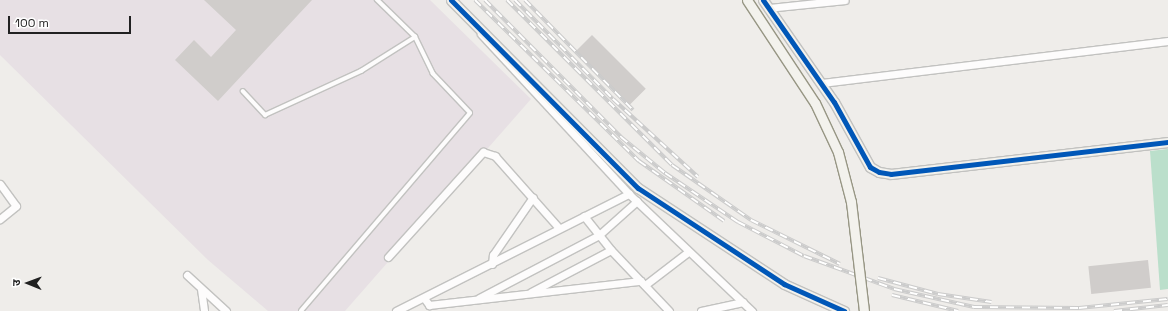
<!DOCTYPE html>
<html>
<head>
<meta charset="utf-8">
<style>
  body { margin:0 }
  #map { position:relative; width:1168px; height:311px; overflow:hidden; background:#efedea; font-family:"Space Grotesk","Noto Sans Devanagari",sans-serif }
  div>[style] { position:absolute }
  .industrial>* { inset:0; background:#e7e0e4 }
  .pitch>* { inset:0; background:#bbdfcb }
  .building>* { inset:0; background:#d0cdcb; transform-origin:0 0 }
  .roads { filter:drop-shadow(1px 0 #c2c2c0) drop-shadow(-1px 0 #c2c2c0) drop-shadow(0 1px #c2c2c0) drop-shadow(0 -1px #c2c2c0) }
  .lane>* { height:3.5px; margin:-1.75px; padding:0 1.75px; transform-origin:1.75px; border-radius:1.75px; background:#fdfcfc }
  .street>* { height:7px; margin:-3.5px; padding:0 3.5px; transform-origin:3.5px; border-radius:3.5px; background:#fdfcfc }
  .secondary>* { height:9px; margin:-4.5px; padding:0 4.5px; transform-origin:4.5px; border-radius:4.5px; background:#f3f2ed }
  .rail>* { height:4px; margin-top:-2px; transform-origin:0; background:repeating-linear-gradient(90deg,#fff 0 8px,#cbcbcb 0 16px); box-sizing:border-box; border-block:1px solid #cbcbcb }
  .bridges { filter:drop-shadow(1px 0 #979684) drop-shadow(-1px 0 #979684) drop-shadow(0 1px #979684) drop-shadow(0 -1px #979684) }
  .secondary-bridge>* { height:9px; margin:-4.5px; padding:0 4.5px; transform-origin:4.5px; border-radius:4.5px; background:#f3f2ed }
  .cycleway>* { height:5px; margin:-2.5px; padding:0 2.5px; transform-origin:2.5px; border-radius:2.5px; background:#0057b8 }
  span { translate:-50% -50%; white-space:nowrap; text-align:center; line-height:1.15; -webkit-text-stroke:3px #fff; paint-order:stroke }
  .north { position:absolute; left:8px; top:263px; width:40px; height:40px; -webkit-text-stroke:3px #fff; paint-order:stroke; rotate:271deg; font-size:11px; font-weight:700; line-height:16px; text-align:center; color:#212121 }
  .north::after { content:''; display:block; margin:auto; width:14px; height:18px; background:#212121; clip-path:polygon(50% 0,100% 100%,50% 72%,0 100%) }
  .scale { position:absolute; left:8px; top:16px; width:123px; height:18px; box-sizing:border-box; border:2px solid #212121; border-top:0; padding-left:5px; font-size:12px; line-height:14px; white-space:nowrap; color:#212121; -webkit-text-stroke:3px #fff; paint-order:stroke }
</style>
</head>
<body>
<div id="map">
  <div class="industrial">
    <i style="clip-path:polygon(0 0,430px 0,531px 99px,345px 311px,268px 311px,208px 260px,0 55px)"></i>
  </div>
  <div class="pitch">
    <i style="clip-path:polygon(1168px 149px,1168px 289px,1160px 290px,1150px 151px)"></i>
  </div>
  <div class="building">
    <i style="clip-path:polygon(204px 0,312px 0,218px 101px,175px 60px,194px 40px,211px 57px,236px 30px)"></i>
    <i style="left:592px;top:35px;width:76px;height:23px;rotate:45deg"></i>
    <i style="left:1148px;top:260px;width:28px;height:60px;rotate:84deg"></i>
  </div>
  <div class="roads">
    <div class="lane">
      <i style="left:243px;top:91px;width:33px;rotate:47deg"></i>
      <i style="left:265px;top:115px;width:106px;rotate:-24.6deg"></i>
      <i style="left:361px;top:71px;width:64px;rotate:-32.2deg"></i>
      <i style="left:301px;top:311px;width:260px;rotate:-49.5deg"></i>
      <i style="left:470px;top:113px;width:54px;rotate:-133.5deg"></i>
      <i style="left:433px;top:74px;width:41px;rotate:-115.9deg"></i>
      <i style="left:415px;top:37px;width:53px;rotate:-135.8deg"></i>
    </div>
    <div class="street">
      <i style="left:768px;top:8px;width:77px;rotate:-5.9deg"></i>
      <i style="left:481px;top:34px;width:218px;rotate:47.2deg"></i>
      <i style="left:629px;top:194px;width:170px;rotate:43.6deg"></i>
      <i style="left:821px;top:83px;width:350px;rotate:-6.9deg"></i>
      <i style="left:0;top:184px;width:27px;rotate:54deg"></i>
      <i style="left:16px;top:206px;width:21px;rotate:141deg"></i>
      <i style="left:584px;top:216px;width:43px;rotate:51.5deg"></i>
      <i style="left:611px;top:250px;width:84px;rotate:46.4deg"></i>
      <i style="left:388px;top:257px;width:142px;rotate:-47.9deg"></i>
      <i style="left:483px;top:152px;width:13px;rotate:18deg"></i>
      <i style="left:495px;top:156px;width:95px;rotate:48.4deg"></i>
      <i style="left:492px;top:264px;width:9px;rotate:-84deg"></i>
      <i style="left:493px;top:255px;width:70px;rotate:-55.4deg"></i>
      <i style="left:187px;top:275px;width:53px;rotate:42.7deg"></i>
      <i style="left:645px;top:285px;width:54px;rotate:-37.5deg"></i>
      <i style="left:201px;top:289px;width:22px;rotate:82deg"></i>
      <i style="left:531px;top:292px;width:90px;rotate:-27.7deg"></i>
      <i style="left:424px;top:298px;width:9px;rotate:54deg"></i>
      <i style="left:429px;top:305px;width:213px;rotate:-6.5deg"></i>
      <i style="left:479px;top:298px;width:136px;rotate:-27.7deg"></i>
      <i style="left:599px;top:235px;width:51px;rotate:-41.8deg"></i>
      <i style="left:396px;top:311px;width:261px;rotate:-26.7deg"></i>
      <i style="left:701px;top:311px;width:43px;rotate:-12.1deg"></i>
    </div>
    <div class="secondary">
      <i style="left:451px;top:0;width:265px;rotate:45.2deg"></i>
      <i style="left:638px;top:188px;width:175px;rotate:33.3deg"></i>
      <i style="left:784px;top:284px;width:66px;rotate:24.2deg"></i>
      <i style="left:763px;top:0;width:124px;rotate:55.2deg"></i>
      <i style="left:834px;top:102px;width:74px;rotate:61deg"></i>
      <i style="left:870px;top:167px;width:10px;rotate:29deg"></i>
      <i style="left:879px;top:172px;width:12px;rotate:9deg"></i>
      <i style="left:891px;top:174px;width:279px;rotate:-6.6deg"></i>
    </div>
  </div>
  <div class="rail">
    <i style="left:475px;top:0;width:230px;rotate:44.5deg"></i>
    <i style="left:639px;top:161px;width:104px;rotate:35.2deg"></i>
    <i style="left:485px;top:0;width:193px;rotate:45.2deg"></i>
    <i style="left:621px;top:137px;width:57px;rotate:39.3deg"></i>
    <i style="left:665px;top:173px;width:88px;rotate:33.9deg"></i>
    <i style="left:738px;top:222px;width:74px;rotate:27.3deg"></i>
    <i style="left:804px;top:256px;width:96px;rotate:20.1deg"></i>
    <i style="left:894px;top:289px;width:82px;rotate:12.7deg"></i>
    <i style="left:974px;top:307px;width:105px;rotate:0.5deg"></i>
    <i style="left:1079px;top:308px;width:89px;rotate:-5.8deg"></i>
    <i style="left:507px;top:0;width:233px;rotate:45deg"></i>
    <i style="left:672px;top:165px;width:96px;rotate:34.8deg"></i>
    <i style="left:751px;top:220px;width:99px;rotate:26.3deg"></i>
    <i style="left:515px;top:0;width:139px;rotate:45.3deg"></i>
    <i style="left:613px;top:99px;width:115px;rotate:42.5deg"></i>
    <i style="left:525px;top:0;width:154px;rotate:45.5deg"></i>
    <i style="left:878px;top:278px;width:62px;rotate:14.9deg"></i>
    <i style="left:938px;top:294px;width:54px;rotate:8.6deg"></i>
    <i style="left:892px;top:295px;width:68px;rotate:13.6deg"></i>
    <i style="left:1114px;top:311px;width:54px;rotate:-6.3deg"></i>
  </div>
  <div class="bridges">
    <div class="secondary-bridge">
      <i style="left:747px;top:0;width:123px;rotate:56.6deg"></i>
      <i style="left:815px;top:103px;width:54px;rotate:64.9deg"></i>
      <i style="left:838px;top:152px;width:52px;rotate:75.4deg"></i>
      <i style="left:851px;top:202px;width:110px;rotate:83.2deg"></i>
    </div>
  </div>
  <div class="cycleway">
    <i style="left:451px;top:0;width:265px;rotate:45.2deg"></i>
    <i style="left:638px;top:188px;width:175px;rotate:33.3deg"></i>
    <i style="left:784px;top:284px;width:66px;rotate:24.2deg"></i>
    <i style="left:763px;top:0;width:124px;rotate:55.2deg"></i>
    <i style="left:834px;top:102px;width:74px;rotate:61deg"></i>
    <i style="left:870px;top:167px;width:10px;rotate:29deg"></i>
    <i style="left:879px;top:172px;width:12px;rotate:9deg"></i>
    <i style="left:891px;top:174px;width:279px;rotate:-6.6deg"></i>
  </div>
  <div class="north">उ</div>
  <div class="scale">100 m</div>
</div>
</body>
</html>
